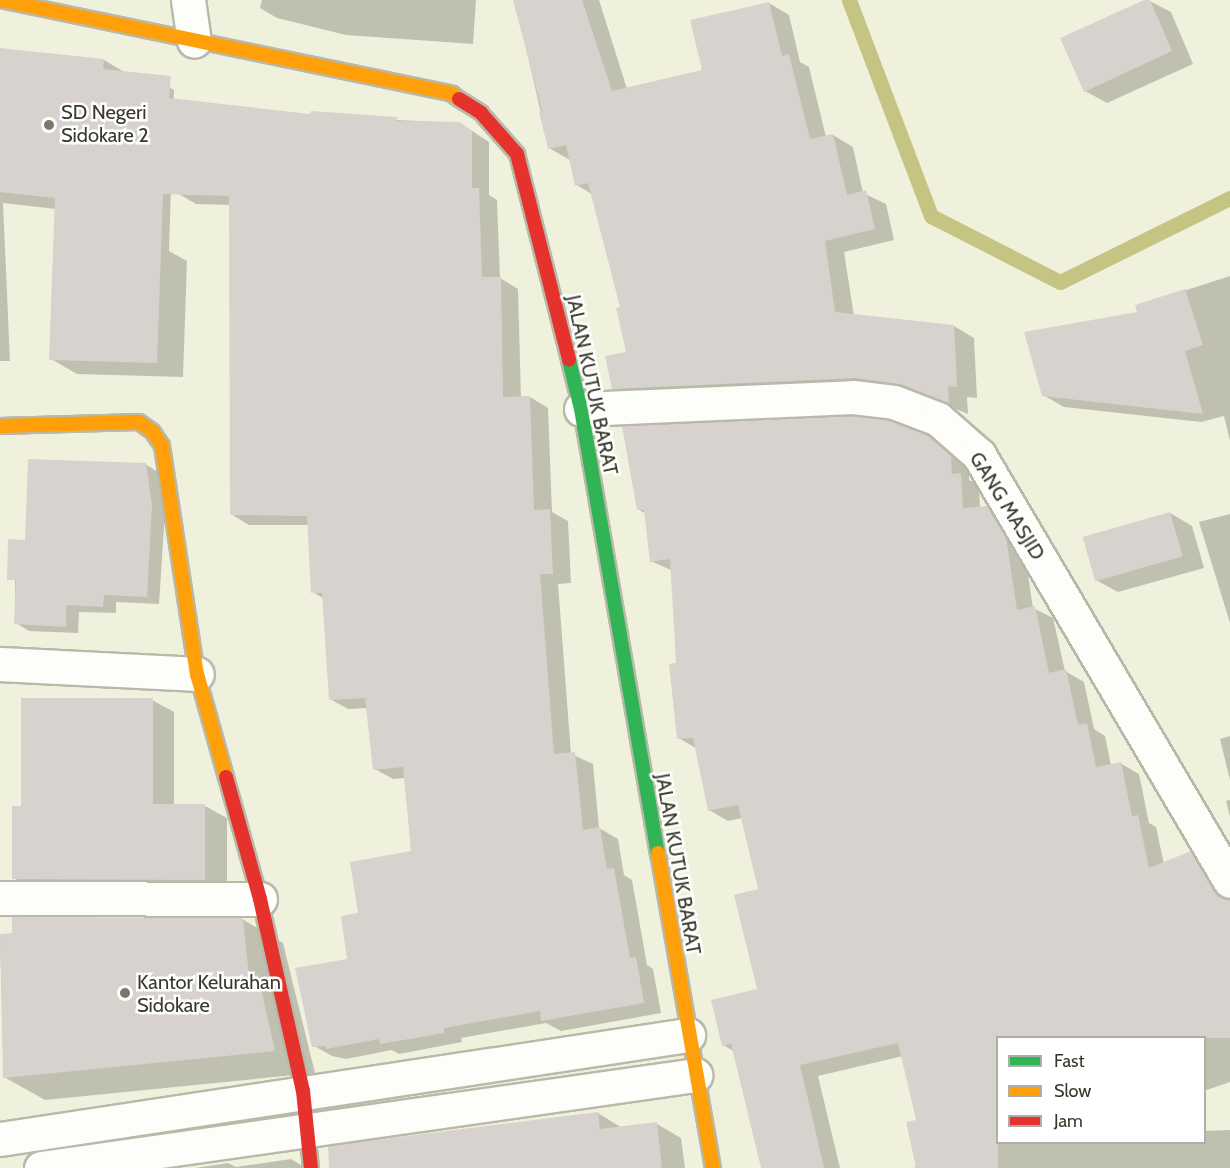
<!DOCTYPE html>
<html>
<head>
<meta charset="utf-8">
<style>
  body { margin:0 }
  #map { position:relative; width:1230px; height:1168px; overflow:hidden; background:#f0f1dd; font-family:Cabin,sans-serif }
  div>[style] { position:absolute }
  .shadow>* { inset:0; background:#0003 }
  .stream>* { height:15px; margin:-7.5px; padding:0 7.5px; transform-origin:7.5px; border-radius:7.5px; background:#c5c482 }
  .building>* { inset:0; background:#d7d2ce; transform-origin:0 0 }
  .roads { filter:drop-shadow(2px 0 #b8b9a9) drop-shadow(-2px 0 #b8b9a9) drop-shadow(0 2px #b8b9a9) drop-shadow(0 -2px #b8b9a9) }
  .street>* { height:33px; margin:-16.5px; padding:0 16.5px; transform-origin:16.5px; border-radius:16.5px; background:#fdfdfa }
  .fast>* { height:14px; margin:-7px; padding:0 7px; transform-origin:7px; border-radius:7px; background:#30b455 }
  .slow>* { height:14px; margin:-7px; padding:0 7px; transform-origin:7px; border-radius:7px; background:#ff9f0a }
  .jam>* { height:14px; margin:-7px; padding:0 7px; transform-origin:7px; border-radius:7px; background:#e5322d }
  .dots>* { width:16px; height:16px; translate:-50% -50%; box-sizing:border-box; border:3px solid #fff; border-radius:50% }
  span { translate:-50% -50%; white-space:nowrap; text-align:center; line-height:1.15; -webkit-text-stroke:5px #fff; paint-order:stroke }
  .poi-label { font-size:20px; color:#38382b }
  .left { translate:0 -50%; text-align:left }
  .street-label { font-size:20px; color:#38382b }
  .legend { position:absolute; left:996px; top:1036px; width:210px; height:108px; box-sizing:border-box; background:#fff; border:2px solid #afafaa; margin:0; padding:8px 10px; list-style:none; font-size:18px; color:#38382b }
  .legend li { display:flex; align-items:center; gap:12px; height:30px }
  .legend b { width:30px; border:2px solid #afafaa }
</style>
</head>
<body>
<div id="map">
  <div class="shadow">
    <i style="clip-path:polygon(262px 0,476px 0,473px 44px,346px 35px,277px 18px,260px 8px)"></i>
    <i style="clip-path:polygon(515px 0,599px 0,627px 89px,704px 71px,769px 3px,789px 15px,800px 62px,809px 67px,826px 137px,833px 135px,853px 147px,863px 193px,886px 204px,894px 240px,844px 252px,854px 316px,954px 326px,974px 338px,977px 398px,967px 397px,968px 414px,922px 395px,634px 400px,613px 388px,628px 353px,621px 308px,593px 195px,577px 185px,570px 160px,549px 148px)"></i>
    <i style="clip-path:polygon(1148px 0,1171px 12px,1193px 64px,1107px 103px,1085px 91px)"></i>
    <i style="clip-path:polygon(0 49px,104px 60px,126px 73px,148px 75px,174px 90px,169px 251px,187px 261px,183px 377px,77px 374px,51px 359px,56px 209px,3px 203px,10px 361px,0 361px)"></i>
    <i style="clip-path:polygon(312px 116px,460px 123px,489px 142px,489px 195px,497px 200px,500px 278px,518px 289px,521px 398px,530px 397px,548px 408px,552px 512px,568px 521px,571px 583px,558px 584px,571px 754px,593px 764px,599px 828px,618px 839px,624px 875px,632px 880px,647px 965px,653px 969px,661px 1013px,561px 1031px,546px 1023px,461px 1038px,462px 1042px,399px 1054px,392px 1050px,346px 1059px,332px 1056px,314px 1046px,349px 960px,360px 914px,413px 852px,406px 778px,393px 779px,375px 769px,368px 708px,348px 709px,330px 699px,324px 599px,313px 592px,309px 525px,249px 525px,231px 514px,230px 205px,196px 204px,179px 194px)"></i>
    <i style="clip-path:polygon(1230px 276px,1230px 441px,1224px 416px,1201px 422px,1064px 407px,1043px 395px,1139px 314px,1137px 306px)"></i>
    <i style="clip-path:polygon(624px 427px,927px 437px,969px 467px,969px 480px,979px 485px,980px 508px,1006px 519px,1024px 549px,1033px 608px,1053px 618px,1065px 671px,1084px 682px,1094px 729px,1105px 736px,1111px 765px,1120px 763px,1139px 774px,1149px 823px,1156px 827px,1164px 864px,1191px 853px,1209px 864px,1229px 898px,1195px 911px,1230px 974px,1230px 1082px,1204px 1091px,1204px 1038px,998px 1038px,998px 1142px,1204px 1142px,1204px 1131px,1230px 1130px,1230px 1168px,913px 1168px,917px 1167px,918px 1121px,903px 1056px,818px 1076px,840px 1168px,763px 1168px,735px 1052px,723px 1045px,758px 990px,759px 890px,742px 818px,728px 821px,709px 810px,697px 749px,679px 738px,673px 571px,651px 561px,646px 514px,638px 509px)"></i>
    <i style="clip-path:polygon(145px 464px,158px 472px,165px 513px,159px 604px,116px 602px,116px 613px,79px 612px,78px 633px,29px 631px,16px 623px,14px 541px,27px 541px)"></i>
    <i style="clip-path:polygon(1170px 513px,1192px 526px,1204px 568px,1118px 592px,1096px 580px)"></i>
    <i style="clip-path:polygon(1230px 514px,1230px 623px,1199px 522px)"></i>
    <i style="clip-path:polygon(152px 700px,174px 712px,174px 805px,205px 806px,227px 818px,227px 892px,35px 891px,14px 878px,22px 807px)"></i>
    <i style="clip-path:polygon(1230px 736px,1230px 780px,1220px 739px)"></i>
    <i style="clip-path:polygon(1230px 800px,1230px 817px,1226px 801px)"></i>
    <i style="clip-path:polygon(242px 919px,283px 943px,315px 1073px,45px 1100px,4px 1077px,0 936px)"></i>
    <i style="clip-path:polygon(598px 1113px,622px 1128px,657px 1124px,681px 1138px,685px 1168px,329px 1168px)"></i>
    <i style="clip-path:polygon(291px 1159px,306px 1168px,195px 1168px,228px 1163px,236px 1167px)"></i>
  </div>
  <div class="stream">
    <i style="left:849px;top:0;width:231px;rotate:69.2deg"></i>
    <i style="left:931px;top:216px;width:145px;rotate:27.1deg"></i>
    <i style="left:1060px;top:282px;width:190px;rotate:-26.3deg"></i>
  </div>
  <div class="building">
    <i style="clip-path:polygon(513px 0,582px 0,612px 91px,702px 70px,690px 20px,769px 2px,782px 56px,789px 54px,810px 139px,833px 134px,847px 195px,866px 190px,875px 229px,825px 241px,835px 312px,954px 325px,957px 387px,948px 386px,949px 404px,900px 384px,855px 378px,612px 389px,605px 356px,626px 352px,616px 308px,620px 307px,588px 183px,575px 186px,566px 145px,548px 149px,539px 112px,542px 111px)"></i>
    <i style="clip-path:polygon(1144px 0,1150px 0,1172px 51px,1084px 92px,1060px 38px)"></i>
    <i style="clip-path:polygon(0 48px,104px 59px,103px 69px,171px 76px,169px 98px,310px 114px,311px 111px,397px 117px,397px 121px,460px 122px,472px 131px,472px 188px,479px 188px,482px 277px,501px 277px,503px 397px,530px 396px,534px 510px,550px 509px,553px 574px,540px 574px,554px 754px,575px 752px,583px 830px,600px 827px,607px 869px,614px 868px,630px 958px,636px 957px,644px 1003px,541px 1021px,540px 1011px,444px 1028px,444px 1033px,380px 1044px,379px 1039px,326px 1049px,326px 1046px,312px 1047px,295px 968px,347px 959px,341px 916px,358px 913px,350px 862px,411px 851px,403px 767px,373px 770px,365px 698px,329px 700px,322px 593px,311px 593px,307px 516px,230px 515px,229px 196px,163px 194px,157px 363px,49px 360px,55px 198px,0 192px)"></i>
    <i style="clip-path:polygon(1185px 289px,1203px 345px,1185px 351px,1203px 414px,1042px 396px,1024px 332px,1137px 312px,1135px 305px)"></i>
    <i style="clip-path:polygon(852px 416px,889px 420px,928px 435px,951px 455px,952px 474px,961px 473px,963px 508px,987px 506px,1006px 537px,1017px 610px,1035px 606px,1049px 673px,1066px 669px,1078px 725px,1087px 723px,1096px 767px,1121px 762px,1132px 816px,1138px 815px,1149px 868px,1191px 851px,1214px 891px,1230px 900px,1230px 1038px,998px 1038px,998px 1168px,916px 1168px,906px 1122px,916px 1120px,898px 1043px,800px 1065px,824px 1168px,761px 1168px,731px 1044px,722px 1046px,711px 1000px,757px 989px,734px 895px,758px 889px,738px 805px,708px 811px,693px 738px,677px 739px,669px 664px,676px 663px,670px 559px,650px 562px,644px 510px,637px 510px,622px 426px)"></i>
    <i style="clip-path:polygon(28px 459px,146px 463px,152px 505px,147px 597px,104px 595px,103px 607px,66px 605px,66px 627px,14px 624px,16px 580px,7px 580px,8px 539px,25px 540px)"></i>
    <i style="left:1170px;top:512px;width:46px;height:91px;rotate:74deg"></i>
    <i style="clip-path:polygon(21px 698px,153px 698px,153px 804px,205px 804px,205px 880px,12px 879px,12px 806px,21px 806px)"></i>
    <i style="clip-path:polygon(12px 917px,243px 918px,249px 976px,258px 975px,275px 1051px,3px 1078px,0 934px,12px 933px)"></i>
    <i style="clip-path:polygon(598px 1112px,600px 1129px,657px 1122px,662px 1168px,329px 1168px,328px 1146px)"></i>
  </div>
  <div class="roads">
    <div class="street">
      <i style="left:188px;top:0;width:41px;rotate:81.7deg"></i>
      <i style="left:581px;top:409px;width:272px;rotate:-2.5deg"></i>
      <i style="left:853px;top:397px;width:41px;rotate:7deg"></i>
      <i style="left:894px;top:402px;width:47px;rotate:21.1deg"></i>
      <i style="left:938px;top:419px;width:55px;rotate:41.3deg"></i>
      <i style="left:979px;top:455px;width:494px;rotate:59.5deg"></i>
      <i style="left:0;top:664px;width:197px;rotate:2.9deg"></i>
      <i style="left:0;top:898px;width:260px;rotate:0.2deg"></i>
      <i style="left:0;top:1139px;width:696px;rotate:-8.6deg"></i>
      <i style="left:41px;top:1168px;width:661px;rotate:-8.09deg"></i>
    </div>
    <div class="fast">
      <i style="left:569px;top:360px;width:50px;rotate:76.2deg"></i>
      <i style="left:581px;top:409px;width:451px;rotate:80.2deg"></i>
    </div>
    <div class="slow">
      <i style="left:0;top:0;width:462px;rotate:11.7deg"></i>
      <i style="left:452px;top:94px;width:9px;rotate:36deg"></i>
      <i style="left:0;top:426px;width:139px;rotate:-1.6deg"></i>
      <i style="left:139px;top:422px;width:16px;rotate:35deg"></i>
      <i style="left:152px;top:431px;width:18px;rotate:56deg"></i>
      <i style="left:162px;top:446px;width:231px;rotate:81.3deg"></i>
      <i style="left:197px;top:674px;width:107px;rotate:74.3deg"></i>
      <i style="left:658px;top:853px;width:320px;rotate:80.1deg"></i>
    </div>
    <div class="jam">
      <i style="left:459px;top:99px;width:26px;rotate:32deg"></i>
      <i style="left:481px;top:113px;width:55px;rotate:48.7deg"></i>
      <i style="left:517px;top:154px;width:212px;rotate:75.8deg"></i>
      <i style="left:226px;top:777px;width:127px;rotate:74.4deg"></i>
      <i style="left:260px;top:899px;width:197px;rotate:77.4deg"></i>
      <i style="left:303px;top:1091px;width:77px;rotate:84.1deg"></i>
    </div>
  </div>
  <div class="dots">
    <i style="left:49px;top:125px;background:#787969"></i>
    <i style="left:125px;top:993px;background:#787969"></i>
  </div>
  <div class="poi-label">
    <span class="left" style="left:61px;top:124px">SD Negeri<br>Sidokare 2</span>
    <span class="left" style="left:137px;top:994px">Kantor Kelurahan<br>Sidokare</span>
  </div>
  <div class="street-label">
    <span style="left:592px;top:385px;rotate:78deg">JALAN KUTUK BARAT</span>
    <span style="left:1007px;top:506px;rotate:58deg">GANG MASJID</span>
    <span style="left:678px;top:864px;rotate:80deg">JALAN KUTUK BARAT</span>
  </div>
  <ul class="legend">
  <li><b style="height:8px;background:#30b455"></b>Fast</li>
  <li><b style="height:8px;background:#ff9f0a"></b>Slow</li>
  <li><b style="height:8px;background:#e5322d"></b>Jam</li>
  </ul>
</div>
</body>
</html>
